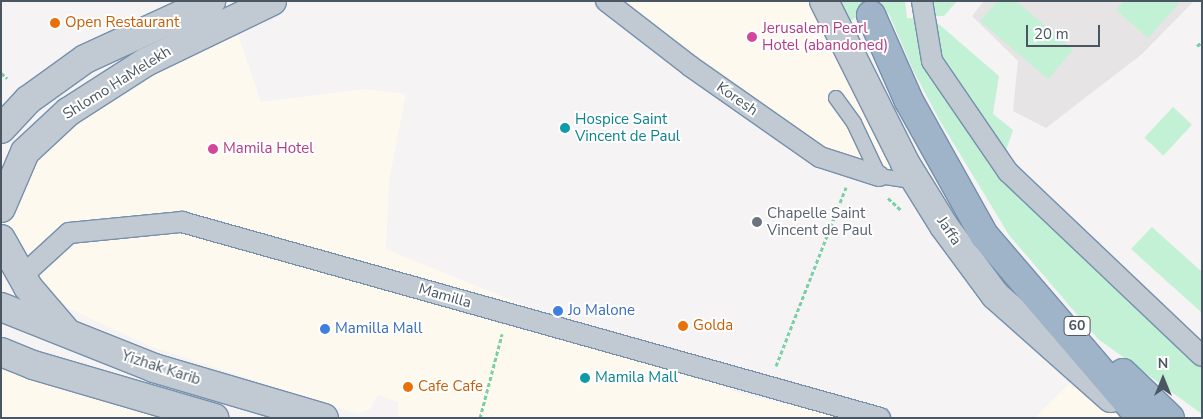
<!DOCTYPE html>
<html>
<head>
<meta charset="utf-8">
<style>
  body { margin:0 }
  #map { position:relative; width:1203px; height:419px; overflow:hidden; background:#f5f3f3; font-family:"Nunito Sans",sans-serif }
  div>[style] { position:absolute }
  .commercial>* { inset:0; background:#fdf9ef }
  .education>* { inset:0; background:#e6e4e5 }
  .green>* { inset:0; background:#c3f1d5; transform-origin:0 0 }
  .path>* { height:3px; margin-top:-1.5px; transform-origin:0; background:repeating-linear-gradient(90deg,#7ad0a6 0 4px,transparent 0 6.5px) }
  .roads { filter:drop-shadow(1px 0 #7690ad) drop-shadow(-1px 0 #7690ad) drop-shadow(0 1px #7690ad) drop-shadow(0 -1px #7690ad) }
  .service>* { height:14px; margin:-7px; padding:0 7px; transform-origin:7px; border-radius:7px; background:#c1cad2 }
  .pedestrian>* { height:20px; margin:-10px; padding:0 10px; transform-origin:10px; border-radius:10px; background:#c1cad2 }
  .tertiary>* { height:28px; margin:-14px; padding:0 14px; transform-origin:14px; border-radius:14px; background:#c1cad2 }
  .trunk>* { height:28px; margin:-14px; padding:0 14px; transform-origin:14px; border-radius:14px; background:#9fb4c9 }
  .dots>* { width:14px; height:14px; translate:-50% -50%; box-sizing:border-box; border:2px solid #fff; border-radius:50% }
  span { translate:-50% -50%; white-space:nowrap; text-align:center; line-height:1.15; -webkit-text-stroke:4px #fff; paint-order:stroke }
  .shield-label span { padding:1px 4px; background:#fff; border:1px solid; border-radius:4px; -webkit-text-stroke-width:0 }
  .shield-label { font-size:14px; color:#4a5661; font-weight:700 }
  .food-label { font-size:15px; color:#c56008 }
  .left { translate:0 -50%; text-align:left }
  .hotel-label { font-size:15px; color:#b23c85 }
  .street-label { font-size:15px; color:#4a5661 }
  .culture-label { font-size:15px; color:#0d838f }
  .worship-label { font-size:15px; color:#5b616d }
  .shop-label { font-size:15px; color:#366cbe }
  .frame { position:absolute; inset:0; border:2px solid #4a5661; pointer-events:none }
  .north { position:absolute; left:1138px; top:354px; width:50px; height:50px; -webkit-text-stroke:4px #fff; paint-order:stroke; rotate:0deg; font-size:14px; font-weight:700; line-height:20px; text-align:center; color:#4a5661 }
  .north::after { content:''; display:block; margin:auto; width:18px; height:22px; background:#4a5661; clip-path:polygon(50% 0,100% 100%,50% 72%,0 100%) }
  .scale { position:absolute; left:1026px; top:25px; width:74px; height:22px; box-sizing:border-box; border:2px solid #4a5661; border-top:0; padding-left:6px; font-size:15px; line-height:18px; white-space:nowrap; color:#4a5661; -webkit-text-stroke:4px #fff; paint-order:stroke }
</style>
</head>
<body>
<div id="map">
  <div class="commercial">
    <i style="clip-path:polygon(619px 1px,836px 1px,918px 155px,904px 181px,855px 168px)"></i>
    <i style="clip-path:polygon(233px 20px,261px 102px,365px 89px,406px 94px,389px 181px,386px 249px,741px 394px,848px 418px,398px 418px,398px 402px,378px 395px,370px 409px,358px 414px,152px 347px,68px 308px,29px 270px,1px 230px,1px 208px,25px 152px)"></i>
    <i style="clip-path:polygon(1px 352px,207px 418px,1px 418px)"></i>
    <i style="clip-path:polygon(1075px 378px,1123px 418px,1034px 418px)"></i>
  </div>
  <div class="education">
    <i style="clip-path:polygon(984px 1px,1194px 1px,1142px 54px,1046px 128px,1013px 111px,1018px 61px,972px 16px)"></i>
  </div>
  <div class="green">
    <i style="clip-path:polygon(840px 1px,905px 1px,907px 18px,934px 20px,999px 76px,993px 114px,1013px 130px,1005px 153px,1094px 243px,1132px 275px,1202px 361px,1202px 414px,1098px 339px,1009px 235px,940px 121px,912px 68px,889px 14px,875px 7px,850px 21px)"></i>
    <i style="clip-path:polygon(927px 1px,957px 1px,944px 16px,929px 16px)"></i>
    <i style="clip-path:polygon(998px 1px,1016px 1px,1073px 50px,1048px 79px,980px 21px)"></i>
    <i style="clip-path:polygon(1124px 1px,1181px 1px,1148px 38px,1116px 10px)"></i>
    <i style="left:1173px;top:107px;width:26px;height:42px;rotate:43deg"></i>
    <i style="clip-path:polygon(1152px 227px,1202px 272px,1202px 313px,1131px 249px)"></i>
  </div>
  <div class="path">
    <i style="left:1197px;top:46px;width:6px;rotate:-39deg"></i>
    <i style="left:1px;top:73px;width:8px;rotate:40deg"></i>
    <i style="left:888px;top:198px;width:19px;rotate:43deg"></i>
    <i style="left:776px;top:366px;width:192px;rotate:-68.6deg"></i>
    <i style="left:480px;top:418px;width:87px;rotate:-75.3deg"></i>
  </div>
  <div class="roads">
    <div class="service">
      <i style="left:836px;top:98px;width:31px;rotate:54deg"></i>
      <i style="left:854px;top:123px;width:59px;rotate:64.7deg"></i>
      <i style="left:879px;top:176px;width:38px;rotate:9deg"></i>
    </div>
    <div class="pedestrian">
      <i style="left:606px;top:1px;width:106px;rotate:37.7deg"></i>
      <i style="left:690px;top:66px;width:159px;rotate:35deg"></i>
      <i style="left:820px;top:157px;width:62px;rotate:17.9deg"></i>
      <i style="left:922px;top:1px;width:61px;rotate:80.5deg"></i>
      <i style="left:932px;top:61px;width:135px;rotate:55.6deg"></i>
      <i style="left:1008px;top:172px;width:267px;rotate:43.5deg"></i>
      <i style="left:21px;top:277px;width:65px;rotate:-42.5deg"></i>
      <i style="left:69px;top:233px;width:114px;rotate:-5.6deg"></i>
      <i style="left:182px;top:222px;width:725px;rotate:15.68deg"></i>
    </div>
    <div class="tertiary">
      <i style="left:824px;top:1px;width:181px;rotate:63.4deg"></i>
      <i style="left:905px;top:163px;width:74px;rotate:58.2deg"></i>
      <i style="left:944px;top:226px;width:86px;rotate:53.5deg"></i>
      <i style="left:995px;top:295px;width:155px;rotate:41.6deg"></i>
      <i style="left:1px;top:129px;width:40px;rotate:-47deg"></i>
      <i style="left:28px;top:100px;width:70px;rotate:-35.7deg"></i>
      <i style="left:85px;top:59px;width:139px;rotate:-24.7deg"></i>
      <i style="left:1px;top:208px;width:61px;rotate:-66.8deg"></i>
      <i style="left:25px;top:152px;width:59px;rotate:-42.9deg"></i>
      <i style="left:68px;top:112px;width:93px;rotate:-32.7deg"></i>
      <i style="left:146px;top:62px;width:140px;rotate:-25.8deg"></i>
      <i style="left:1px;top:239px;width:55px;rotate:60.6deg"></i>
      <i style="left:28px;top:287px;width:55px;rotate:49.4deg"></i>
      <i style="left:1px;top:307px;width:165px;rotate:21.7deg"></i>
      <i style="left:154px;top:368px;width:177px;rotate:16.4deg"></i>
      <i style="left:1px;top:352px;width:35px;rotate:22deg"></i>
      <i style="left:33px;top:365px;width:189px;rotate:16.3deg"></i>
    </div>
    <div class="trunk">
      <i style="left:871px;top:15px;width:94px;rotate:66.2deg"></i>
      <i style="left:909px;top:101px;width:154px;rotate:60.8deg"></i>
      <i style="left:984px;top:235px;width:241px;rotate:49.4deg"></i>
      <i style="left:1123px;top:373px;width:65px;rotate:43.8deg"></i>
    </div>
  </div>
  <div class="dots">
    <i style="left:55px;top:23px;background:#e8710a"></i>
    <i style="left:752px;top:37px;background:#d1479c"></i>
    <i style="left:565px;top:128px;background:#0f9aa8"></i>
    <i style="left:213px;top:149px;background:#d1479c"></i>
    <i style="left:757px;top:222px;background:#6b7280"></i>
    <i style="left:558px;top:311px;background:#3f7fe0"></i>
    <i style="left:683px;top:326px;background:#e8710a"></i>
    <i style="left:325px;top:329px;background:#3f7fe0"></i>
    <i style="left:585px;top:378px;background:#0f9aa8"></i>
    <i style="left:408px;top:387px;background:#e8710a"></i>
  </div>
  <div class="shield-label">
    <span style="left:1077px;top:326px">60</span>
  </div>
  <div class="food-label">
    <span class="left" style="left:65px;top:23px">Open Restaurant</span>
    <span class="left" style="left:693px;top:326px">Golda</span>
    <span class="left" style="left:418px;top:387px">Cafe Cafe</span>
  </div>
  <div class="hotel-label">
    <span class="left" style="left:762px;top:37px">Jerusalem Pearl<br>Hotel (abandoned)</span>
    <span class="left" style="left:223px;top:149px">Mamila Hotel</span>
  </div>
  <div class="street-label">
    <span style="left:117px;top:83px;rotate:-32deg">Shlomo HaMelekh</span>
    <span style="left:737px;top:99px;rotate:35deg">Koresh</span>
    <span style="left:949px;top:231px;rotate:56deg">Jaffa</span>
    <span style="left:445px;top:296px;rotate:16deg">Mamilla</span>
    <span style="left:161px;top:368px;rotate:18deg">Yizhak Karib</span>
  </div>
  <div class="culture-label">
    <span class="left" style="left:575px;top:128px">Hospice Saint<br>Vincent de Paul</span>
    <span class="left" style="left:595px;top:378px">Mamila Mall</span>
  </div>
  <div class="worship-label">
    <span class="left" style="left:767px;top:222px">Chapelle Saint<br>Vincent de Paul</span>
  </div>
  <div class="shop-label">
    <span class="left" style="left:568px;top:311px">Jo Malone</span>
    <span class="left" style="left:335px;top:329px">Mamilla Mall</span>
  </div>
  <div class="frame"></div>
  <div class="north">N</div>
  <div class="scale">20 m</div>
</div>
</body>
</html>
